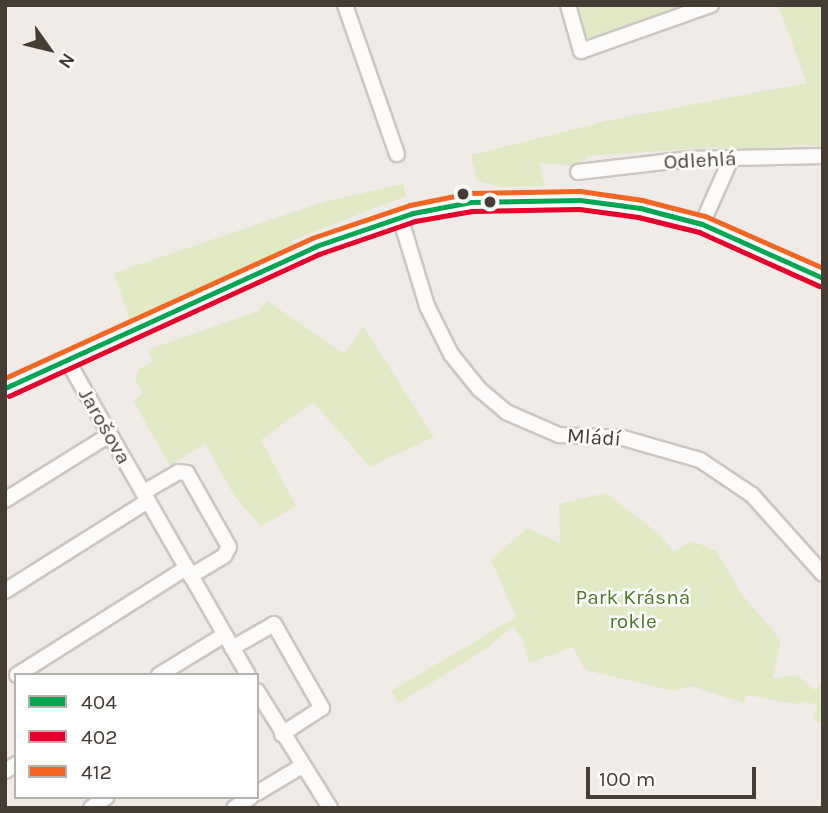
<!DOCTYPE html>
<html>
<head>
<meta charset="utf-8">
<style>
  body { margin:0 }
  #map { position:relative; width:828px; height:813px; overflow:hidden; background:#f0ebe6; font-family:Karla,sans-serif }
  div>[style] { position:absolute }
  .green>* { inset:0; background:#e1eac5 }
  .roads { filter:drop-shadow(2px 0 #ccc7c3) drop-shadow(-2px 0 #ccc7c3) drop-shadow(0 2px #ccc7c3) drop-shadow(0 -2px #ccc7c3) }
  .minor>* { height:14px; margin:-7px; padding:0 7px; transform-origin:7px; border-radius:7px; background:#fdfcfb }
  .bus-1>* { height:5px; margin:-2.5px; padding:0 2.5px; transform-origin:2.5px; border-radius:2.5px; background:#00a651 }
  .bus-2>* { height:5px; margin:-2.5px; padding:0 2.5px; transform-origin:2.5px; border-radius:2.5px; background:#e4002b }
  .bus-3>* { height:5px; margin:-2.5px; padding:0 2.5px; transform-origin:2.5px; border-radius:2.5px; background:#f26522 }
  .dots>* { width:19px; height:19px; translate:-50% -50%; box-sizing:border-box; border:4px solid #fff; border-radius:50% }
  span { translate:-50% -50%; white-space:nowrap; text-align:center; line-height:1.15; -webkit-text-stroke:5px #fff; paint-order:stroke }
  .street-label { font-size:21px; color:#453c33 }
  .park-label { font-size:21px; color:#4e7924 }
  .frame { position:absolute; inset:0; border:7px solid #453c33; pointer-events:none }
  .legend { position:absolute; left:14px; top:673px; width:245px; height:126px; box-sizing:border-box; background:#fff; border:2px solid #b5b1ad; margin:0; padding:9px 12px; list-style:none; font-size:21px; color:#453c33 }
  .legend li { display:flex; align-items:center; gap:14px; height:35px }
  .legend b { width:35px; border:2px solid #b5b1ad }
  .north { position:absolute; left:14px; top:14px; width:70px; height:70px; -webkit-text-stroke:5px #fff; paint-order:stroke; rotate:124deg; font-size:19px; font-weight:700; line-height:28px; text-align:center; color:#453c33 }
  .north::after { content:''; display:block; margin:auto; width:24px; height:32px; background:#453c33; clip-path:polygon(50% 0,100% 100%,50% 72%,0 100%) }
  .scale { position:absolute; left:586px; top:767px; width:170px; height:32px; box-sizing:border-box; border:4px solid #453c33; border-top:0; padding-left:9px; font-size:21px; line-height:24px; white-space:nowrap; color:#453c33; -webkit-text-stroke:5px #fff; paint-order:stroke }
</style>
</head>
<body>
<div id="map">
  <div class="green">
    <i style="clip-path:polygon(576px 5px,696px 5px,587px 43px)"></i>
    <i style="clip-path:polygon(778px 5px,823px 5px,823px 154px,817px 154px,814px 146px,799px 145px,718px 154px,718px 147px,587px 156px,580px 166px,539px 163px,545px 186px,501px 187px,477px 181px,471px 155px,610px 120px,807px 83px)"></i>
    <i style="clip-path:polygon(403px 184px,406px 196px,291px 241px,294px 248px,131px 325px,114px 273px,323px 202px)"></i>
    <i style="clip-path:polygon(267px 301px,345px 354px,363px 326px,434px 437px,370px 467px,313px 402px,261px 440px,296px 506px,261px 526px,235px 497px,205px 443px,170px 466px,133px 400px,143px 394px,135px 380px,138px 370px,153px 361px,147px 350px,259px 311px)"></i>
    <i style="clip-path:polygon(606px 493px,659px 534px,673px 551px,693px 541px,716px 551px,743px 596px,781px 640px,773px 678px,797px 675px,814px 690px,823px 684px,823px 723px,813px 720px,817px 705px,803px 701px,798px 704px,746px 695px,744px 703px,691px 686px,674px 691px,585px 670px,573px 647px,529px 663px,523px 640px,513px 626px,487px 648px,399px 703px,391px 691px,516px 617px,491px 560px,527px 528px,560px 543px,559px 504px)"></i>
  </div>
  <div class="roads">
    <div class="minor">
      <i style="left:345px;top:5px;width:158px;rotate:70.8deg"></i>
      <i style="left:568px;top:5px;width:48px;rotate:74.2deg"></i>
      <i style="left:581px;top:51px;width:138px;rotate:-19.5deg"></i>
      <i style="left:578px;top:172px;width:112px;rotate:-6.7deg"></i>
      <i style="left:689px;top:159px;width:134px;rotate:-1.3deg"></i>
      <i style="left:400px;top:217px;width:93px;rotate:73.1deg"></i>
      <i style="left:427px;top:306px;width:54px;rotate:63.4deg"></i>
      <i style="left:451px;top:354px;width:45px;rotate:51.3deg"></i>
      <i style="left:479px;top:389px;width:35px;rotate:40deg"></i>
      <i style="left:506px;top:412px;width:58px;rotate:23.5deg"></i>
      <i style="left:559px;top:435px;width:64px;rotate:2.7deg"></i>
      <i style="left:623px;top:438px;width:80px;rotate:15.9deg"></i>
      <i style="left:700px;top:460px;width:63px;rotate:33.9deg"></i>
      <i style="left:752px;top:495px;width:106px;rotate:48.1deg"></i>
      <i style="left:702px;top:224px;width:71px;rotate:-66deg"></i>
      <i style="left:67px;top:360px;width:363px;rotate:60.1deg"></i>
      <i style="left:5px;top:388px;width:342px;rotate:-24.5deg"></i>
      <i style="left:316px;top:246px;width:102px;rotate:-18.8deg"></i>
      <i style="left:413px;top:213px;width:59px;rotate:-10.7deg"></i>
      <i style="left:471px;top:202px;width:109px;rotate:-1.1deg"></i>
      <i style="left:580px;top:200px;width:61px;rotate:7.6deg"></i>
      <i style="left:640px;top:208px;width:64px;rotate:14.5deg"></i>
      <i style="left:702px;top:224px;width:133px;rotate:24.1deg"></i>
      <i style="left:144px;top:492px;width:39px;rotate:-30deg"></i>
      <i style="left:178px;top:472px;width:9px;rotate:6deg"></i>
      <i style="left:187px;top:473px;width:85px;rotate:60.4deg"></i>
      <i style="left:229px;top:547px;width:10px;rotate:119deg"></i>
      <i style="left:224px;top:556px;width:39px;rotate:149deg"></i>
      <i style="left:5px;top:500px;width:123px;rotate:-32deg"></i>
      <i style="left:5px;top:591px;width:169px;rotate:-32.2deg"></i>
      <i style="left:232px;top:648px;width:48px;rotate:-29.7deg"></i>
      <i style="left:274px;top:624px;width:97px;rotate:60.3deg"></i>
      <i style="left:322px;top:708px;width:48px;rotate:147deg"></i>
      <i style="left:17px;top:675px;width:200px;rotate:-32.3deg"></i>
      <i style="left:159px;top:675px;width:76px;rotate:-31.6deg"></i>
      <i style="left:257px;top:691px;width:138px;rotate:58deg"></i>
      <i style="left:5px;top:771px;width:13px;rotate:-32deg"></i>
      <i style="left:257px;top:793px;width:52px;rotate:-31deg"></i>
      <i style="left:91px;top:808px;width:19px;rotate:-35deg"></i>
      <i style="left:234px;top:808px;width:20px;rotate:-33deg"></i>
    </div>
  </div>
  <div class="bus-1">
    <i style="left:5px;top:388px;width:342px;rotate:-24.5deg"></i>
    <i style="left:316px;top:246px;width:102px;rotate:-18.8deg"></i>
    <i style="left:413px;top:213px;width:59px;rotate:-10.7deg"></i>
    <i style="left:471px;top:202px;width:109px;rotate:-1.1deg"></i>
    <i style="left:580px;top:200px;width:61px;rotate:7.6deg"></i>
    <i style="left:640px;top:208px;width:64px;rotate:14.5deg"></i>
    <i style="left:702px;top:224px;width:133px;rotate:24.1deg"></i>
  </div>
  <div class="bus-2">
    <i style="left:9px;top:396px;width:341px;rotate:-24.6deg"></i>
    <i style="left:319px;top:254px;width:102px;rotate:-19deg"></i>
    <i style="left:415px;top:221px;width:58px;rotate:-10deg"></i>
    <i style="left:472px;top:211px;width:107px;rotate:-1.1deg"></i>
    <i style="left:579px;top:209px;width:60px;rotate:7.7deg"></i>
    <i style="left:638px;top:217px;width:63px;rotate:13.8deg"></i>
    <i style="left:699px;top:232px;width:132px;rotate:24.2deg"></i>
  </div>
  <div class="bus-3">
    <i style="left:5px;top:378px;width:337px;rotate:-24.5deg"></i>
    <i style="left:312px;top:238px;width:103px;rotate:-18.6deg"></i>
    <i style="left:410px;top:205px;width:61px;rotate:-11.3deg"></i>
    <i style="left:470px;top:193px;width:110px;rotate:-1deg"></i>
    <i style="left:580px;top:191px;width:63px;rotate:8.3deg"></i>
    <i style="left:642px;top:200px;width:65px;rotate:14.3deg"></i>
    <i style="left:705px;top:216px;width:129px;rotate:23.8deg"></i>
  </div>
  <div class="dots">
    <i style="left:463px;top:194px;background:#453c33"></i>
    <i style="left:490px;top:202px;background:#453c33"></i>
  </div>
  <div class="street-label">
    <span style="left:700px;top:160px;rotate:-3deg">Odlehlá</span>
    <span style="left:105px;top:426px;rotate:60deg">Jarošova</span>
    <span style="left:594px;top:437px;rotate:4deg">Mládí</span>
  </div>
  <div class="park-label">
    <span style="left:633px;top:609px">Park Krásná<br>rokle</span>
  </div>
  <div class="frame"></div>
  <ul class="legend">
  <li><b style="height:9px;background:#00a651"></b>404</li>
  <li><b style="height:9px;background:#e4002b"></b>402</li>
  <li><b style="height:9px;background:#f26522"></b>412</li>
  </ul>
  <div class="north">N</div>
  <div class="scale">100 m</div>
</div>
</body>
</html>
